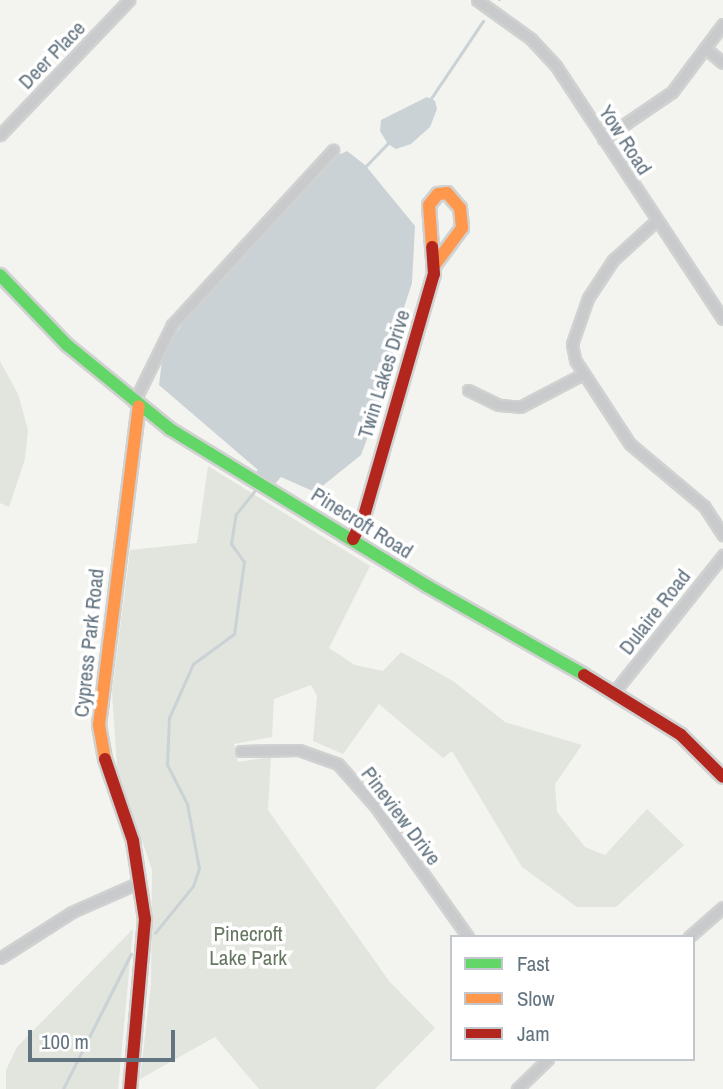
<!DOCTYPE html>
<html>
<head>
<meta charset="utf-8">
<style>
  body { margin:0 }
  #map { position:relative; width:723px; height:1089px; overflow:hidden; background:#f3f3f0; font-family:"Archivo Narrow",sans-serif }
  div>[style] { position:absolute }
  .green>* { inset:0; background:#e1e5de }
  .water>* { inset:0; background:#cad2d5 }
  .stream>* { height:2.5px; margin:-1.25px; padding:0 1.25px; transform-origin:1.25px; border-radius:1.25px; background:#cad2d5 }
  .roads { filter:drop-shadow(2px 0 #d0d1d1) drop-shadow(-2px 0 #d0d1d1) drop-shadow(0 2px #d0d1d1) drop-shadow(0 -2px #d0d1d1) }
  .street>* { height:9px; margin:-4.5px; padding:0 4.5px; transform-origin:4.5px; border-radius:4.5px; background:#c8cacb }
  .fast>* { height:12px; margin:-6px; padding:0 6px; transform-origin:6px; border-radius:6px; background:#63d668 }
  .slow>* { height:12px; margin:-6px; padding:0 6px; transform-origin:6px; border-radius:6px; background:#ff974d }
  .jam>* { height:12px; margin:-6px; padding:0 6px; transform-origin:6px; border-radius:6px; background:#b3261e }
  span { translate:-50% -50%; white-space:nowrap; text-align:center; line-height:1.15; -webkit-text-stroke:7px #fff; paint-order:stroke }
  .street-label { font-size:21px; color:#637481 }
  .park-label { font-size:21px; color:#677862 }
  .legend { position:absolute; left:450px; top:935px; width:245px; height:126px; box-sizing:border-box; background:#fff; border:2px solid #c1c7cd; margin:0; padding:9px 12px; list-style:none; font-size:21px; color:#637481 }
  .legend li { display:flex; align-items:center; gap:14px; height:35px }
  .legend b { width:35px; border:2px solid #c1c7cd }
  .scale { position:absolute; left:28px; top:1030px; width:147px; height:32px; box-sizing:border-box; border:4px solid #637481; border-top:0; padding-left:9px; font-size:21px; line-height:24px; white-space:nowrap; color:#637481; -webkit-text-stroke:5px #fff; paint-order:stroke }
</style>
</head>
<body>
<div id="map">
  <div class="green">
    <i style="clip-path:polygon(0 361px,18px 394px,28px 430px,25px 459px,9px 507px,0 503px)"></i>
    <i style="clip-path:polygon(208px 466px,370px 566px,329px 648px,355px 665px,383px 671px,401px 652px,453px 681px,505px 722px,582px 745px,555px 784px,557px 812px,585px 847px,605px 855px,647px 809px,684px 845px,616px 907px,577px 907px,522px 867px,452px 751px,443px 758px,379px 704px,343px 754px,313px 741px,317px 696px,311px 685px,274px 699px,272px 737px,234px 744px,238px 762px,271px 757px,268px 810px,389px 981px,435px 1028px,375px 1089px,259px 1089px,215px 1037px,140px 1079px,151px 984px,152px 870px,117px 767px,112px 692px,130px 550px,197px 543px)"></i>
    <i style="clip-path:polygon(133px 929px,118px 1089px,6px 1089px,6px 1070px,17px 1047px)"></i>
  </div>
  <div class="water">
    <i style="clip-path:polygon(427px 97px,435px 101px,437px 109px,430px 127px,411px 144px,396px 149px,388px 144px,380px 131px,381px 120px)"></i>
    <i style="clip-path:polygon(347px 151px,365px 165px,415px 226px,412px 283px,396px 332px,390px 377px,361px 455px,315px 492px,281px 477px,265px 495px,244px 484px,258px 470px,159px 385px,163px 352px,191px 313px,277px 216px,332px 158px)"></i>
  </div>
  <div class="stream">
    <i style="left:499px;top:0;width:1px"></i>
    <i style="left:430px;top:100px;width:95px;rotate:-56.1deg"></i>
    <i style="left:365px;top:167px;width:35px;rotate:-46deg"></i>
    <i style="left:155px;top:933px;width:60px;rotate:-51deg"></i>
    <i style="left:193px;top:886px;width:18px;rotate:-71deg"></i>
    <i style="left:199px;top:869px;width:66px;rotate:-100.5deg"></i>
    <i style="left:187px;top:804px;width:44px;rotate:-117.1deg"></i>
    <i style="left:167px;top:765px;width:47px;rotate:-87.6deg"></i>
    <i style="left:169px;top:718px;width:59px;rotate:-66deg"></i>
    <i style="left:193px;top:664px;width:51px;rotate:-36.2deg"></i>
    <i style="left:234px;top:634px;width:73px;rotate:-82.1deg"></i>
    <i style="left:244px;top:562px;width:22px;rotate:-126deg"></i>
    <i style="left:231px;top:544px;width:30px;rotate:-81deg"></i>
    <i style="left:236px;top:514px;width:33px;rotate:-51deg"></i>
    <i style="left:63px;top:1089px;width:151px;rotate:-63.3deg"></i>
  </div>
  <div class="roads">
    <div class="street">
      <i style="left:477px;top:0;width:67px;rotate:35.8deg"></i>
      <i style="left:531px;top:39px;width:37px;rotate:47deg"></i>
      <i style="left:556px;top:66px;width:303px;rotate:56.6deg"></i>
      <i style="left:705px;top:48px;width:23px;rotate:40deg"></i>
      <i style="left:0;top:135px;width:187px;rotate:-46.3deg"></i>
      <i style="left:603px;top:139px;width:83px;rotate:-34.3deg"></i>
      <i style="left:672px;top:92px;width:85px;rotate:-53.1deg"></i>
      <i style="left:657px;top:220px;width:59px;rotate:137.7deg"></i>
      <i style="left:613px;top:260px;width:45px;rotate:123.3deg"></i>
      <i style="left:588px;top:298px;width:49px;rotate:109.2deg"></i>
      <i style="left:572px;top:344px;width:16px;rotate:79deg"></i>
      <i style="left:575px;top:360px;width:100px;rotate:56.8deg"></i>
      <i style="left:630px;top:444px;width:97px;rotate:40deg"></i>
      <i style="left:704px;top:506px;width:35px;rotate:57deg"></i>
      <i style="left:468px;top:390px;width:34px;rotate:26deg"></i>
      <i style="left:499px;top:405px;width:21px;rotate:5deg"></i>
      <i style="left:520px;top:407px;width:69px;rotate:-27.7deg"></i>
      <i style="left:134px;top:402px;width:86px;rotate:-63.7deg"></i>
      <i style="left:172px;top:325px;width:238px;rotate:-47.4deg"></i>
      <i style="left:615px;top:691px;width:174px;rotate:-51.5deg"></i>
      <i style="left:241px;top:751px;width:58px;rotate:-1deg"></i>
      <i style="left:299px;top:750px;width:41px;rotate:19.7deg"></i>
      <i style="left:338px;top:764px;width:57px;rotate:48.5deg"></i>
      <i style="left:376px;top:807px;width:159px;rotate:54.7deg"></i>
      <i style="left:689px;top:937px;width:45px;rotate:-41.4deg"></i>
      <i style="left:0;top:958px;width:85px;rotate:-32.6deg"></i>
      <i style="left:72px;top:912px;width:74px;rotate:-23.8deg"></i>
      <i style="left:517px;top:1089px;width:43px;rotate:-44.1deg"></i>
    </div>
    <div class="fast">
      <i style="left:0;top:275px;width:97px;rotate:46.3deg"></i>
      <i style="left:67px;top:345px;width:133px;rotate:39.2deg"></i>
      <i style="left:170px;top:429px;width:301px;rotate:31.4deg"></i>
      <i style="left:427px;top:586px;width:180px;rotate:29.5deg"></i>
    </div>
    <div class="slow">
      <i style="left:432px;top:247px;width:42px;rotate:-94.1deg"></i>
      <i style="left:429px;top:205px;width:14px;rotate:-51deg"></i>
      <i style="left:438px;top:194px;width:9px;rotate:-6deg"></i>
      <i style="left:447px;top:193px;width:20px;rotate:49deg"></i>
      <i style="left:460px;top:208px;width:20px;rotate:84deg"></i>
      <i style="left:462px;top:228px;width:44px;rotate:126.6deg"></i>
      <i style="left:105px;top:759px;width:35px;rotate:-100deg"></i>
      <i style="left:99px;top:725px;width:321px;rotate:-82.9deg"></i>
    </div>
    <div class="jam">
      <i style="left:353px;top:539px;width:25px;rotate:-64deg"></i>
      <i style="left:364px;top:516px;width:252px;rotate:-73.9deg"></i>
      <i style="left:434px;top:274px;width:27px;rotate:-94deg"></i>
      <i style="left:584px;top:675px;width:114px;rotate:31.7deg"></i>
      <i style="left:681px;top:735px;width:59px;rotate:45deg"></i>
      <i style="left:105px;top:759px;width:87px;rotate:71.1deg"></i>
      <i style="left:133px;top:841px;width:79px;rotate:81.3deg"></i>
      <i style="left:145px;top:919px;width:171px;rotate:95deg"></i>
    </div>
  </div>
  <div class="street-label">
    <span style="left:52px;top:55px;rotate:-46deg">Deer Place</span>
    <span style="left:625px;top:140px;rotate:57deg">Yow Road</span>
    <span style="left:384px;top:374px;rotate:-73deg">Twin Lakes Drive</span>
    <span style="left:362px;top:523px;rotate:32deg">Pinecroft Road</span>
    <span style="left:655px;top:612px;rotate:-52deg">Dulaire Road</span>
    <span style="left:89px;top:643px;rotate:-84deg">Cypress Park Road</span>
    <span style="left:401px;top:816px;rotate:53deg">Pineview Drive</span>
  </div>
  <div class="park-label">
    <span style="left:248px;top:946px">Pinecroft<br>Lake Park</span>
  </div>
  <ul class="legend">
  <li><b style="height:9px;background:#63d668"></b>Fast</li>
  <li><b style="height:9px;background:#ff974d"></b>Slow</li>
  <li><b style="height:9px;background:#b3261e"></b>Jam</li>
  </ul>
  <div class="scale">100 m</div>
</div>
</body>
</html>
